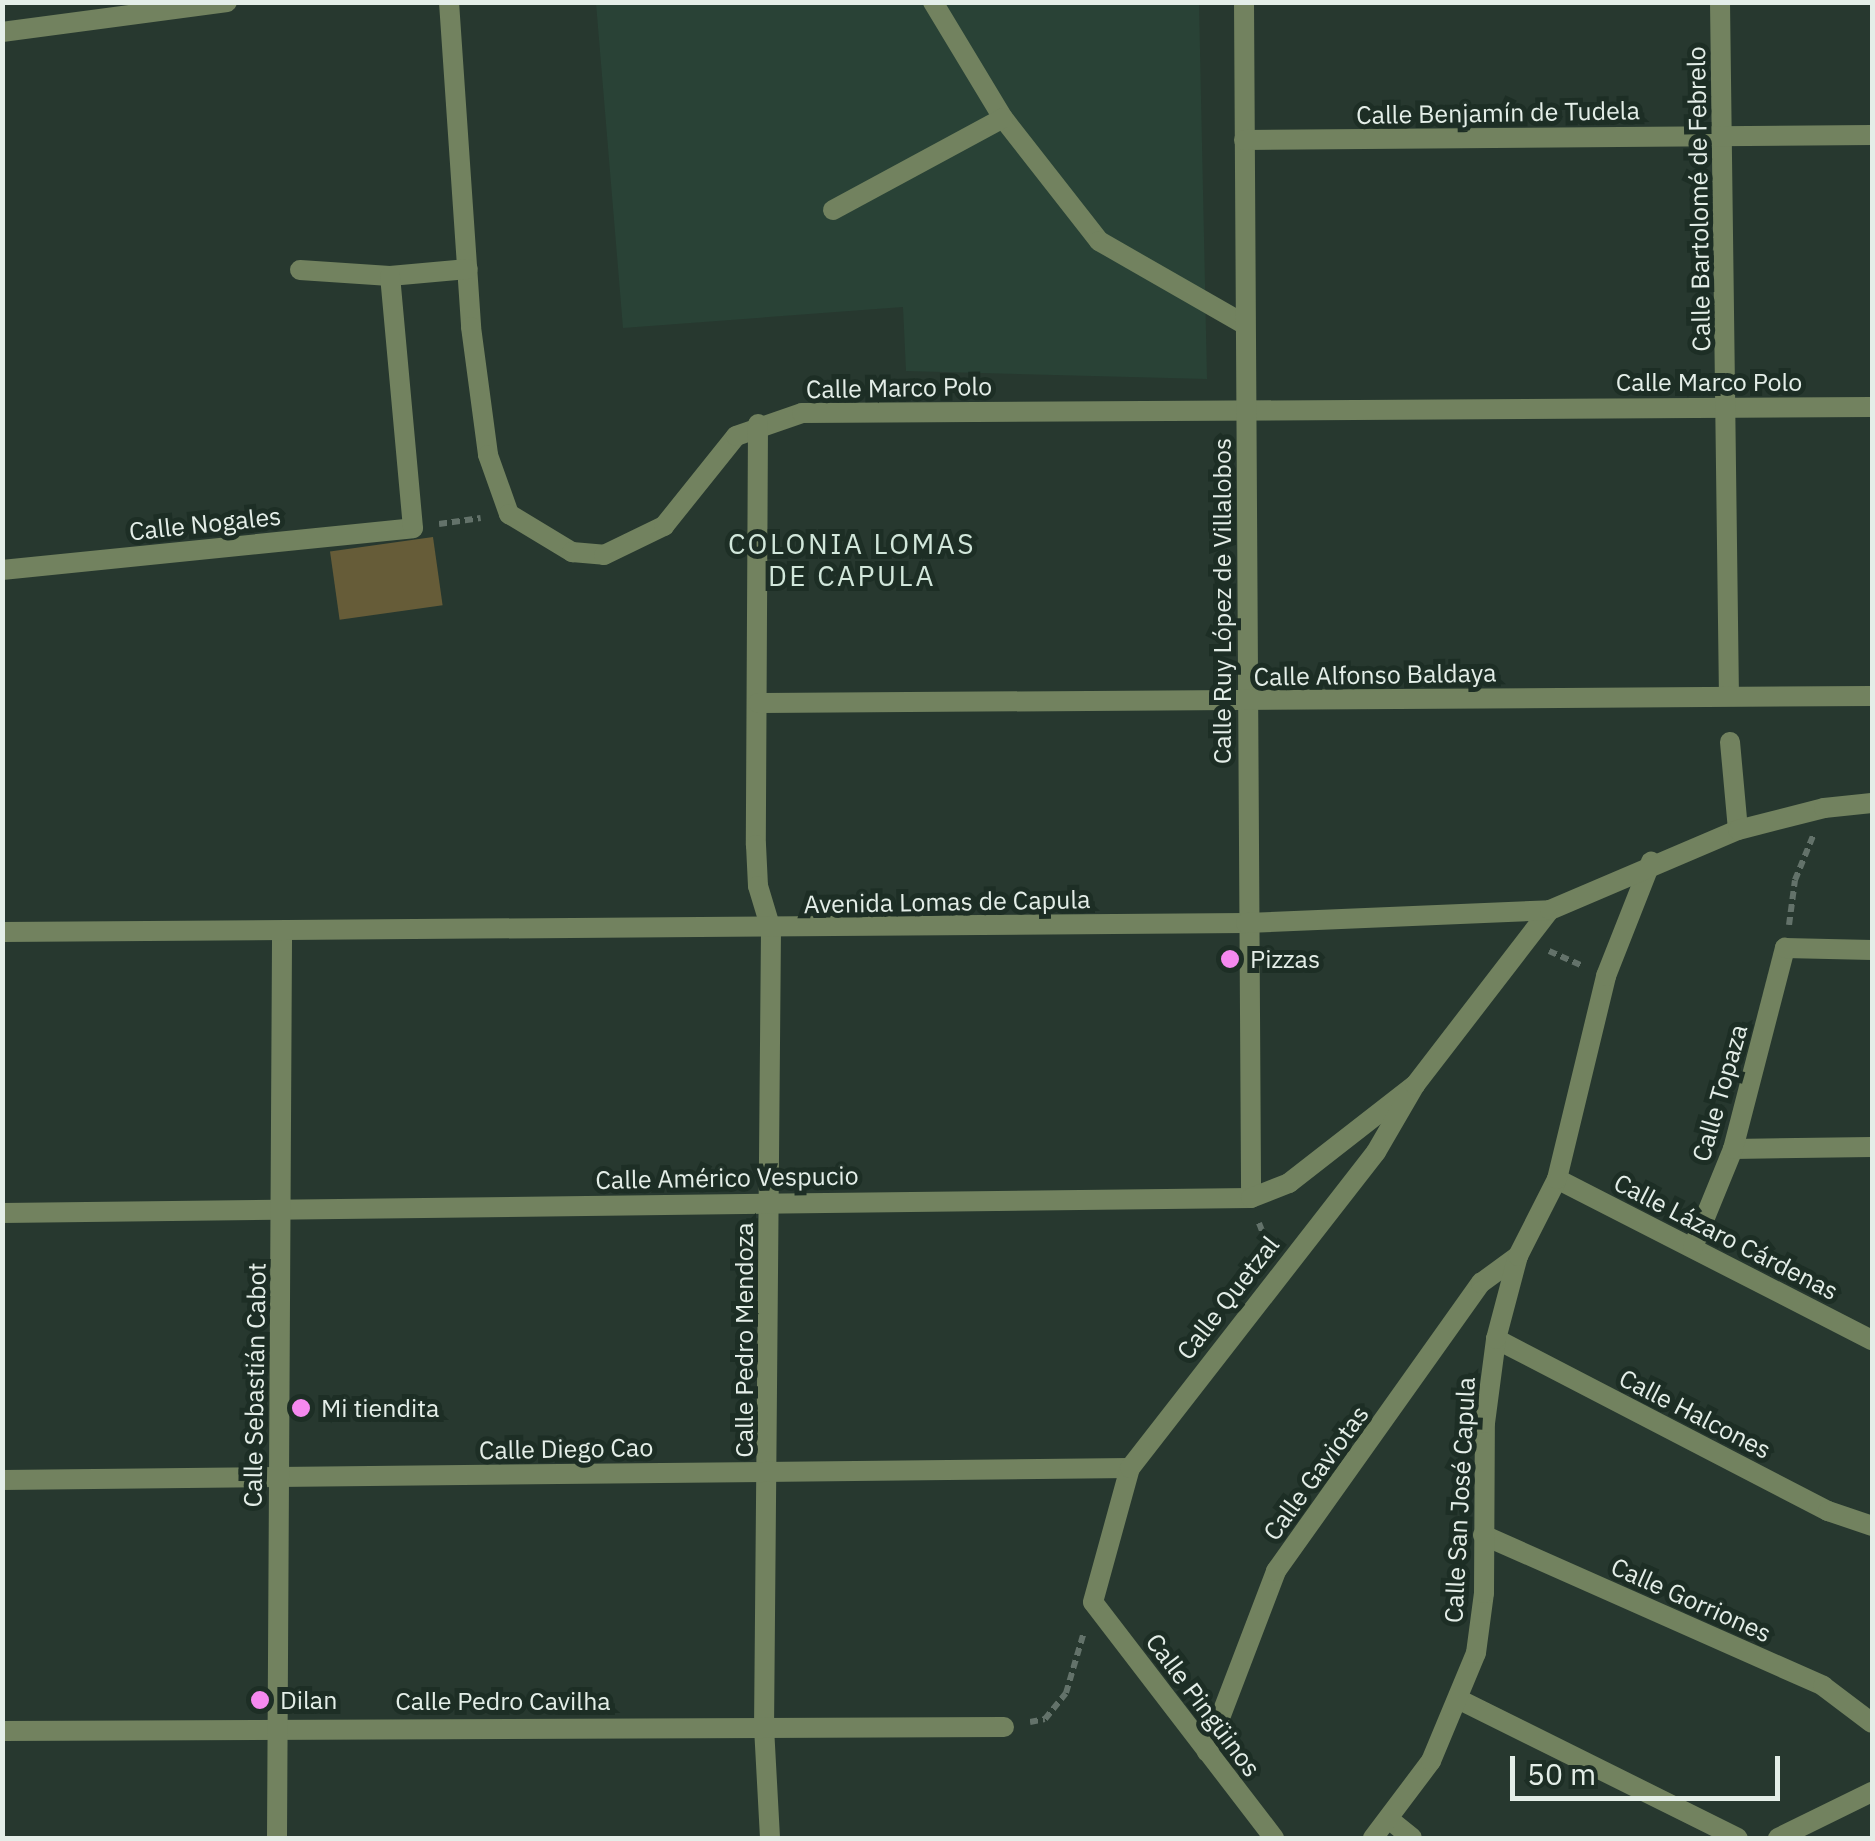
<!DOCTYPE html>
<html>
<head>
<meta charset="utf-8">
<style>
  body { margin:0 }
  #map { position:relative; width:1875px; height:1841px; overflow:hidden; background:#27382f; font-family:"IBM Plex Sans",sans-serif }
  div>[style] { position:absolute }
  .built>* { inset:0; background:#294236 }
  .green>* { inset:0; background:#665c38; transform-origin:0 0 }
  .path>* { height:6px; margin-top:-3px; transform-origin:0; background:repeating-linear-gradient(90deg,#63726a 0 8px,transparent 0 13px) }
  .service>* { height:20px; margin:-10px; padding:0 10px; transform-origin:10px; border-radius:10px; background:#72825f }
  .minor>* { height:20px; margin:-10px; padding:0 10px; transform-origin:10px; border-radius:10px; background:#72825f }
  .tertiary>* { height:20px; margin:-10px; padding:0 10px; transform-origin:10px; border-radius:10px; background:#72825f }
  .dots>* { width:28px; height:28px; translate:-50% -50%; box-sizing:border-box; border:5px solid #1d2e25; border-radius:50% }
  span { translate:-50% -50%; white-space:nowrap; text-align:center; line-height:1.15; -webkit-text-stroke:10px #1d2e25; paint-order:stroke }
  .street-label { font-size:25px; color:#e4eee8 }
  .poi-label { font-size:25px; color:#e4eee8 }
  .left { translate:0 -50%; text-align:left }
  .neighbourhood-label { font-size:28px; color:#d2e7db; letter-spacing:2.5px }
  .frame { position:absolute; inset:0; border:5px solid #e4eee8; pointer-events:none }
  .scale { position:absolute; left:1510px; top:1756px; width:270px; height:45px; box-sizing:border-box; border:5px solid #e4eee8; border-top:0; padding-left:12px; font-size:30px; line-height:35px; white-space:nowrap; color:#e4eee8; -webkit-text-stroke:8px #1d2e25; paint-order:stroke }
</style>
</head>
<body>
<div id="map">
  <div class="built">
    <i style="clip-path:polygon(596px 3px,1199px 3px,1207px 379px,906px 371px,903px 307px,623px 328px)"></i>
  </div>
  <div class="green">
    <i style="left:433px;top:537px;width:69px;height:104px;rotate:82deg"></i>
  </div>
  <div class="path">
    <i style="left:439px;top:524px;width:42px;rotate:-8.1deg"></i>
    <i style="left:1789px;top:925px;width:45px;rotate:-82.4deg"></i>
    <i style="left:1795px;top:880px;width:48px;rotate:-67.8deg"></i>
    <i style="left:1549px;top:951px;width:37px;rotate:24deg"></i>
    <i style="left:1259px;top:1223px;width:28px;rotate:69deg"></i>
    <i style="left:1030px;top:1722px;width:15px;rotate:-11deg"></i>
    <i style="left:1045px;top:1719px;width:33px;rotate:-51deg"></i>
    <i style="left:1066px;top:1693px;width:64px;rotate:-73.6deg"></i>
  </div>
  <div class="service">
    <i style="left:933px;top:2px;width:135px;rotate:58.9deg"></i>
    <i style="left:1003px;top:118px;width:156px;rotate:52deg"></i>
    <i style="left:1099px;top:241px;width:167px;rotate:29.8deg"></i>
    <i style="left:833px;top:210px;width:193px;rotate:-28.4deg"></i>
  </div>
  <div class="minor">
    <i style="left:449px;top:2px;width:326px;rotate:86.1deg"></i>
    <i style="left:471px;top:327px;width:129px;rotate:82.4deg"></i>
    <i style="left:488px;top:455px;width:63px;rotate:70.4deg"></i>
    <i style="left:509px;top:514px;width:74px;rotate:31.1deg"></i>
    <i style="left:572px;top:552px;width:32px;rotate:5deg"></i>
    <i style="left:604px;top:555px;width:67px;rotate:-25.8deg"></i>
    <i style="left:664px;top:526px;width:115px;rotate:-51.3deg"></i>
    <i style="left:736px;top:436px;width:70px;rotate:-19.2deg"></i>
    <i style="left:802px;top:413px;width:1070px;rotate:-0.32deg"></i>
    <i style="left:1244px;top:2px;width:1196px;rotate:89.66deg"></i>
    <i style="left:1720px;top:2px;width:693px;rotate:89.26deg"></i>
    <i style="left:2px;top:32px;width:227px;rotate:-7.6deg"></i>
    <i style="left:1244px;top:140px;width:628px;rotate:-0.46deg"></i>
    <i style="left:300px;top:270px;width:90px;rotate:3.8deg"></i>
    <i style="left:390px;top:276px;width:78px;rotate:-5.1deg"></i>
    <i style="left:758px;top:424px;width:421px;rotate:90.3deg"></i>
    <i style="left:756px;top:845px;width:41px;rotate:87.2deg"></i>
    <i style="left:758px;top:886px;width:45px;rotate:73.2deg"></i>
    <i style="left:771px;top:929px;width:798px;rotate:90.5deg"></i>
    <i style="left:764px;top:1727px;width:111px;rotate:86.9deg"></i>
    <i style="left:2px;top:570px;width:413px;rotate:-5.8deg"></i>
    <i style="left:413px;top:528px;width:253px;rotate:-95.2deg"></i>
    <i style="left:758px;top:703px;width:1114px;rotate:-0.36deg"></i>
    <i style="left:1730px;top:742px;width:88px;rotate:84.8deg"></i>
    <i style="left:1733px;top:1149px;width:139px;rotate:-0.8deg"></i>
    <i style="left:1557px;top:1179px;width:354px;rotate:27.1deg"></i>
    <i style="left:2px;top:1213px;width:1249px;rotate:-0.69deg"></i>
    <i style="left:1251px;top:1198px;width:41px;rotate:-21.5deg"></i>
    <i style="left:1289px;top:1183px;width:160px;rotate:-37.9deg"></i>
    <i style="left:1693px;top:1247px;width:106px;rotate:-67.8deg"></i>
    <i style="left:1733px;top:1149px;width:208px;rotate:-75.5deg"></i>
    <i style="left:1785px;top:948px;width:87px;rotate:1.3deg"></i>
    <i style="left:1496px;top:1339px;width:374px;rotate:27.4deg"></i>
    <i style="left:1828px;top:1511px;width:46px;rotate:18.8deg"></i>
    <i style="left:2px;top:1480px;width:1128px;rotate:-0.61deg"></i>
    <i style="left:1483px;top:1535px;width:372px;rotate:23.9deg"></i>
    <i style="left:1823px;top:1686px;width:61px;rotate:37.1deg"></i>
    <i style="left:1460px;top:1700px;width:310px;rotate:26.4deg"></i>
    <i style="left:2px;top:1731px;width:1002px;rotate:-0.23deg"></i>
    <i style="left:1207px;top:1752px;width:194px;rotate:-69.1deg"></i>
    <i style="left:1276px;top:1571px;width:354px;rotate:-54.6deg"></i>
    <i style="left:1481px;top:1283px;width:46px;rotate:-36.1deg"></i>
    <i style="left:1390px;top:1820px;width:28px;rotate:39deg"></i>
    <i style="left:277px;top:1838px;width:905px;rotate:-89.68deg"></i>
    <i style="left:1274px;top:1838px;width:297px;rotate:-127.5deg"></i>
    <i style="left:1093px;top:1602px;width:139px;rotate:-74.6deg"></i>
    <i style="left:1130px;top:1468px;width:400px;rotate:-52.1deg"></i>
    <i style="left:1376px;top:1152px;width:78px;rotate:-59.8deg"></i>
    <i style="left:1415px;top:1085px;width:221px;rotate:-52.4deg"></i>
    <i style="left:1373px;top:1838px;width:96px;rotate:-53deg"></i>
    <i style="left:1431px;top:1761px;width:117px;rotate:-67.4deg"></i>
    <i style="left:1476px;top:1653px;width:61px;rotate:-82.4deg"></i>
    <i style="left:1484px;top:1593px;width:170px;rotate:-89.7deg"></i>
    <i style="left:1485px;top:1423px;width:85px;rotate:-82.5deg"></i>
    <i style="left:1496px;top:1339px;width:86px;rotate:-75.2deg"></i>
    <i style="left:1518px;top:1256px;width:86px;rotate:-63.1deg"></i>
    <i style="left:1557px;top:1179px;width:209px;rotate:-76.4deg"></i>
    <i style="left:1606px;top:976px;width:123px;rotate:-68.5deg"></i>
    <i style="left:1778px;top:1838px;width:105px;rotate:-26.1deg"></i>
  </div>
  <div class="tertiary">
    <i style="left:2px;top:932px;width:1244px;rotate:-0.41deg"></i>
    <i style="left:1246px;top:923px;width:304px;rotate:-2.4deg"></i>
    <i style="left:1550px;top:910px;width:204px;rotate:-23.1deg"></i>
    <i style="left:1738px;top:830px;width:89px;rotate:-14.3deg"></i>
    <i style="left:1824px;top:808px;width:48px;rotate:-5.9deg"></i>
  </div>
  <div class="dots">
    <i style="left:1230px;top:959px;background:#f589ef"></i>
    <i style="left:301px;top:1408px;background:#f589ef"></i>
    <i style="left:260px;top:1700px;background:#f589ef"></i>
  </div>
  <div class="street-label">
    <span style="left:1498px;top:113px;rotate:-1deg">Calle Benjamín de Tudela</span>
    <span style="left:1699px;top:199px;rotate:-91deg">Calle Bartolomé de Febrelo</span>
    <span style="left:1709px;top:382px">Calle Marco Polo</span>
    <span style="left:899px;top:388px;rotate:-1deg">Calle Marco Polo</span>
    <span style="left:205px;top:524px;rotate:-6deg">Calle Nogales</span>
    <span style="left:1222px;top:601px;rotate:-90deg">Calle Ruy López de Villalobos</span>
    <span style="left:1375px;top:675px;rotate:-1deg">Calle Alfonso Baldaya</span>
    <span style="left:947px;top:902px;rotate:-1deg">Avenida Lomas de Capula</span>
    <span style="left:1720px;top:1093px;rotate:-74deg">Calle Topaza</span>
    <span style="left:727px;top:1178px;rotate:-1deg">Calle Américo Vespucio</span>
    <span style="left:1726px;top:1237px;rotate:27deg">Calle Lázaro Cárdenas</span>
    <span style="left:1228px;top:1298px;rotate:-52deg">Calle Quetzal</span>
    <span style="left:744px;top:1340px;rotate:-90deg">Calle Pedro Mendoza</span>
    <span style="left:255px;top:1385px;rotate:-89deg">Calle Sebastián Cabot</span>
    <span style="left:1695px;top:1414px;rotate:27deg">Calle Halcones</span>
    <span style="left:566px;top:1449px;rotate:-1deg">Calle Diego Cao</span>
    <span style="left:1316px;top:1473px;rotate:-54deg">Calle Gaviotas</span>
    <span style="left:1460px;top:1500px;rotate:-87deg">Calle San José Capula</span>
    <span style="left:1691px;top:1600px;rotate:24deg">Calle Gorriones</span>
    <span style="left:503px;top:1701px">Calle Pedro Cavilha</span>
    <span style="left:1203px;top:1705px;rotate:53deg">Calle Pingüinos</span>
  </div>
  <div class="poi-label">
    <span class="left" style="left:1250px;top:959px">Pizzas</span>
    <span class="left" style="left:321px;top:1408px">Mi tiendita</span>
    <span class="left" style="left:280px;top:1700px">Dilan</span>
  </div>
  <div class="neighbourhood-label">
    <span style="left:852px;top:560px">COLONIA LOMAS<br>DE CAPULA</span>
  </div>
  <div class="frame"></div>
  <div class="scale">50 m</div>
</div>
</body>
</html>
